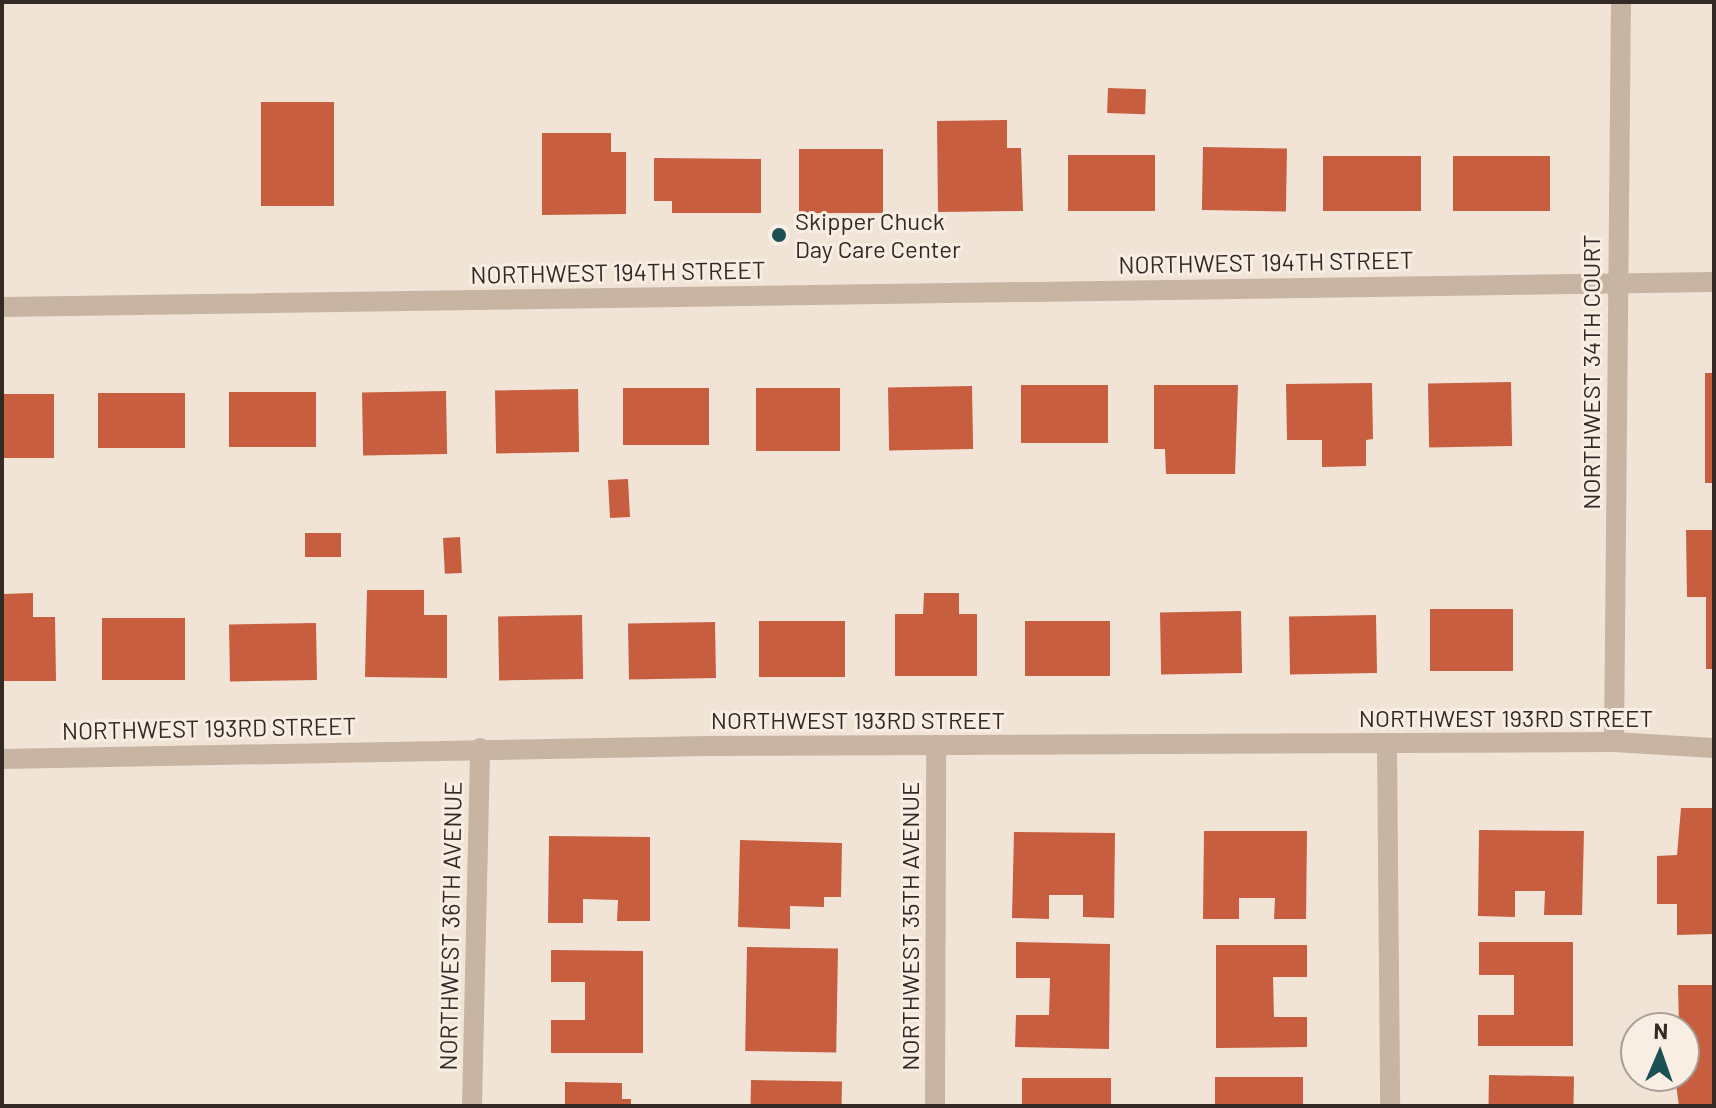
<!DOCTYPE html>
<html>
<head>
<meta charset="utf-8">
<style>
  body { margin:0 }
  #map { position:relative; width:1716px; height:1108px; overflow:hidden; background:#f1e4d7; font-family:Barlow,sans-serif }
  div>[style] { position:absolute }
  .building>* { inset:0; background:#c65e3f; transform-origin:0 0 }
  .street>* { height:20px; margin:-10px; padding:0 10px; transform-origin:10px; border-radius:10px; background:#c8b4a3 }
  .dots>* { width:22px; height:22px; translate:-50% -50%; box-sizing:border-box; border:4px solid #f9eee3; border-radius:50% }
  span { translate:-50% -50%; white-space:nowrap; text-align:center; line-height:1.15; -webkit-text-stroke:6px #f9eee3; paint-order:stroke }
  .poi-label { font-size:24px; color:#332925 }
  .left { translate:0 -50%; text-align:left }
  .street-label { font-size:24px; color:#332925 }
  .frame { position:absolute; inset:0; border:4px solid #332925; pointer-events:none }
  .north { position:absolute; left:1620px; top:1012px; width:80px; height:80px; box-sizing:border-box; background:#f9eee3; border:2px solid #aa9f97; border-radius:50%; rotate:2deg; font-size:22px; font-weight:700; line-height:32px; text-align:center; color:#332925 }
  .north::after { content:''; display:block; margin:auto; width:28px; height:36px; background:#1b5154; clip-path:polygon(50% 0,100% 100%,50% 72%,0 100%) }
</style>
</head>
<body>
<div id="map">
  <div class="building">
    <i style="left:1108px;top:88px;width:38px;height:25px;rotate:2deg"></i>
    <i style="left:261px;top:102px;width:73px;height:104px"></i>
    <i style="clip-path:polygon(1007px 120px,1007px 148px,1021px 148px,1023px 211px,938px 212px,937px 121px)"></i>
    <i style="clip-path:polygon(542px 133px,611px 133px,611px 152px,626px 152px,626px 214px,542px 215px)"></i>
    <i style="left:1203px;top:147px;width:84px;height:63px;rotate:1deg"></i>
    <i style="left:883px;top:149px;width:64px;height:84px;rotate:90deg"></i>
    <i style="left:1068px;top:155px;width:87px;height:56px"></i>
    <i style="left:1323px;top:156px;width:98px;height:55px"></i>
    <i style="left:1453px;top:156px;width:97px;height:55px"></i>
    <i style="clip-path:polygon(654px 158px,761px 159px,761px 213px,672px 213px,672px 201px,654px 201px)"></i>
    <i style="left:1705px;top:373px;width:9px;height:110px"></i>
    <i style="left:1511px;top:382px;width:64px;height:83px;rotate:89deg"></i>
    <i style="clip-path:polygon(1372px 383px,1373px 439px,1366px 440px,1366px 466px,1322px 467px,1322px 440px,1287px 440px,1286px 384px)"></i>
    <i style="left:1021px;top:385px;width:87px;height:58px"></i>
    <i style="clip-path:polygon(1154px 385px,1238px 385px,1235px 474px,1166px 474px,1165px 449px,1154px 449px)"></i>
    <i style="left:972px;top:386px;width:63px;height:84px;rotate:89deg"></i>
    <i style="left:709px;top:388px;width:57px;height:86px;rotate:90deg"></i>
    <i style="left:840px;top:388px;width:63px;height:84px;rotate:90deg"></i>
    <i style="left:578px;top:389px;width:63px;height:83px;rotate:89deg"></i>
    <i style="left:446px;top:391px;width:63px;height:84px;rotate:89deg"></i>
    <i style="left:316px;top:392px;width:55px;height:87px;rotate:90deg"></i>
    <i style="left:185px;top:393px;width:55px;height:87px;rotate:90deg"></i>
    <i style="left:54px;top:394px;width:64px;height:52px;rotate:90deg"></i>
    <i style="left:628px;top:479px;width:38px;height:20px;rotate:87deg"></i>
    <i style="clip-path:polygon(1686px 530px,1714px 530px,1714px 669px,1706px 669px,1706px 597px,1687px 597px)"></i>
    <i style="left:305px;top:533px;width:36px;height:24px"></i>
    <i style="left:460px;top:537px;width:36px;height:17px;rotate:87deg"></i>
    <i style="clip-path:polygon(367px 590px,424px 590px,424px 615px,447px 615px,447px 678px,365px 677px)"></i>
    <i style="clip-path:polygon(33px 593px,33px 617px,55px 617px,56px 681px,2px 681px,2px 594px)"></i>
    <i style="clip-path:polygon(924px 593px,959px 593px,959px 614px,977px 614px,977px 676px,895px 676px,895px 614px,923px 614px)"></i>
    <i style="left:1513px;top:609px;width:62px;height:83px;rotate:90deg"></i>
    <i style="left:1241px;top:611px;width:62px;height:81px;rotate:89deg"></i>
    <i style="left:582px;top:615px;width:64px;height:84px;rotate:89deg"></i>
    <i style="left:1376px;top:615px;width:58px;height:87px;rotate:89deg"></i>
    <i style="left:102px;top:618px;width:83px;height:62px"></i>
    <i style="left:759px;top:621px;width:86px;height:56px"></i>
    <i style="left:1025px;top:621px;width:85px;height:55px"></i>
    <i style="left:715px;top:622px;width:56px;height:87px;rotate:89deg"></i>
    <i style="left:316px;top:623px;width:57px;height:87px;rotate:89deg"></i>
    <i style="clip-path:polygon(1681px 808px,1714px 808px,1714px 934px,1677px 935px,1677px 904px,1657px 904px,1657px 856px,1677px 855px)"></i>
    <i style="clip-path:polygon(1479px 830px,1584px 831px,1582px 915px,1544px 915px,1545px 891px,1515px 891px,1515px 917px,1478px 916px)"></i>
    <i style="clip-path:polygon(1204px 831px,1307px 831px,1306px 919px,1274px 919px,1275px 898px,1239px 898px,1239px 919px,1203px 919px)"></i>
    <i style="clip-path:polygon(1014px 832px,1115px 833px,1114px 918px,1083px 917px,1083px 895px,1049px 895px,1049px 919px,1012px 918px)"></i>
    <i style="clip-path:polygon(549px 836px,650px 837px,650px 921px,617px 921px,618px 900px,583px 899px,583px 923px,548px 923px)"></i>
    <i style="clip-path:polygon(740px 840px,842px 843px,841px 897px,824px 897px,824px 907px,790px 906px,790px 929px,738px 927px)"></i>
    <i style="clip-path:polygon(1016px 942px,1110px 944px,1109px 1049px,1015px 1047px,1016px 1015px,1049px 1015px,1050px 978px,1016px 978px)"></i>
    <i style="clip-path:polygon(1479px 942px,1573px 942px,1573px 1046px,1478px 1046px,1478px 1015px,1514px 1015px,1514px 975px,1479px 975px)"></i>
    <i style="clip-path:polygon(1216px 945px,1307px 945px,1307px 977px,1273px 977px,1274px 1017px,1307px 1017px,1307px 1047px,1216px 1048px)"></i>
    <i style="left:747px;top:947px;width:91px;height:104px;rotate:1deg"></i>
    <i style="clip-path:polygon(551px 950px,643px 951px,643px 1053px,551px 1053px,551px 1020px,585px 1020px,585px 982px,551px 982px)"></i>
    <i style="clip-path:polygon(1678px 985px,1714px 985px,1714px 1106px,1679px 1106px,1675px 1076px,1684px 1076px,1684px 1028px,1679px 1028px)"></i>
    <i style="left:1489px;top:1075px;width:85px;height:31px;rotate:1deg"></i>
    <i style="left:1215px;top:1077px;width:88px;height:29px"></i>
    <i style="left:1022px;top:1078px;width:89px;height:28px"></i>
    <i style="left:751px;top:1080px;width:91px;height:26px;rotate:1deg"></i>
    <i style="clip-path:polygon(565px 1082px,622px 1083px,622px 1099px,631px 1099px,631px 1106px,565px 1106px)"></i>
  </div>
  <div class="street">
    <i style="left:2px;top:307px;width:1712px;rotate:-0.84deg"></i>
    <i style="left:1614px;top:742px;width:740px;rotate:-89.46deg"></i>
    <i style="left:1387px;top:744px;width:362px;rotate:89.5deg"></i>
    <i style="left:2px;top:759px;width:707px;rotate:-1.05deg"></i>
    <i style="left:709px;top:746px;width:905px;rotate:-0.25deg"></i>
    <i style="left:1614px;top:742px;width:100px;rotate:3.4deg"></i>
    <i style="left:472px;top:1106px;width:358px;rotate:-88.7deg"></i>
    <i style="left:935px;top:1106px;width:361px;rotate:-89.8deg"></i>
  </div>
  <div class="dots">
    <i style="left:779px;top:235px;background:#1b5154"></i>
  </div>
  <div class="poi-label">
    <span class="left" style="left:795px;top:235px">Skipper Chuck<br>Day Care Center</span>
  </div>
  <div class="street-label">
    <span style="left:1266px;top:262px;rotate:-1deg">NORTHWEST 194TH STREET</span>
    <span style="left:618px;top:272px;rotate:-1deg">NORTHWEST 194TH STREET</span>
    <span style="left:1591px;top:372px;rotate:-90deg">NORTHWEST 34TH COURT</span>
    <span style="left:1506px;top:718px">NORTHWEST 193RD STREET</span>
    <span style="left:858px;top:720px">NORTHWEST 193RD STREET</span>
    <span style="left:209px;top:728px;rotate:-1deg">NORTHWEST 193RD STREET</span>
    <span style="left:450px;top:926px;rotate:-89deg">NORTHWEST 36TH AVENUE</span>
    <span style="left:910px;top:926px;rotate:-90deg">NORTHWEST 35TH AVENUE</span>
  </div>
  <div class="frame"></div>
  <div class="north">N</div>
</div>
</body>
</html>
